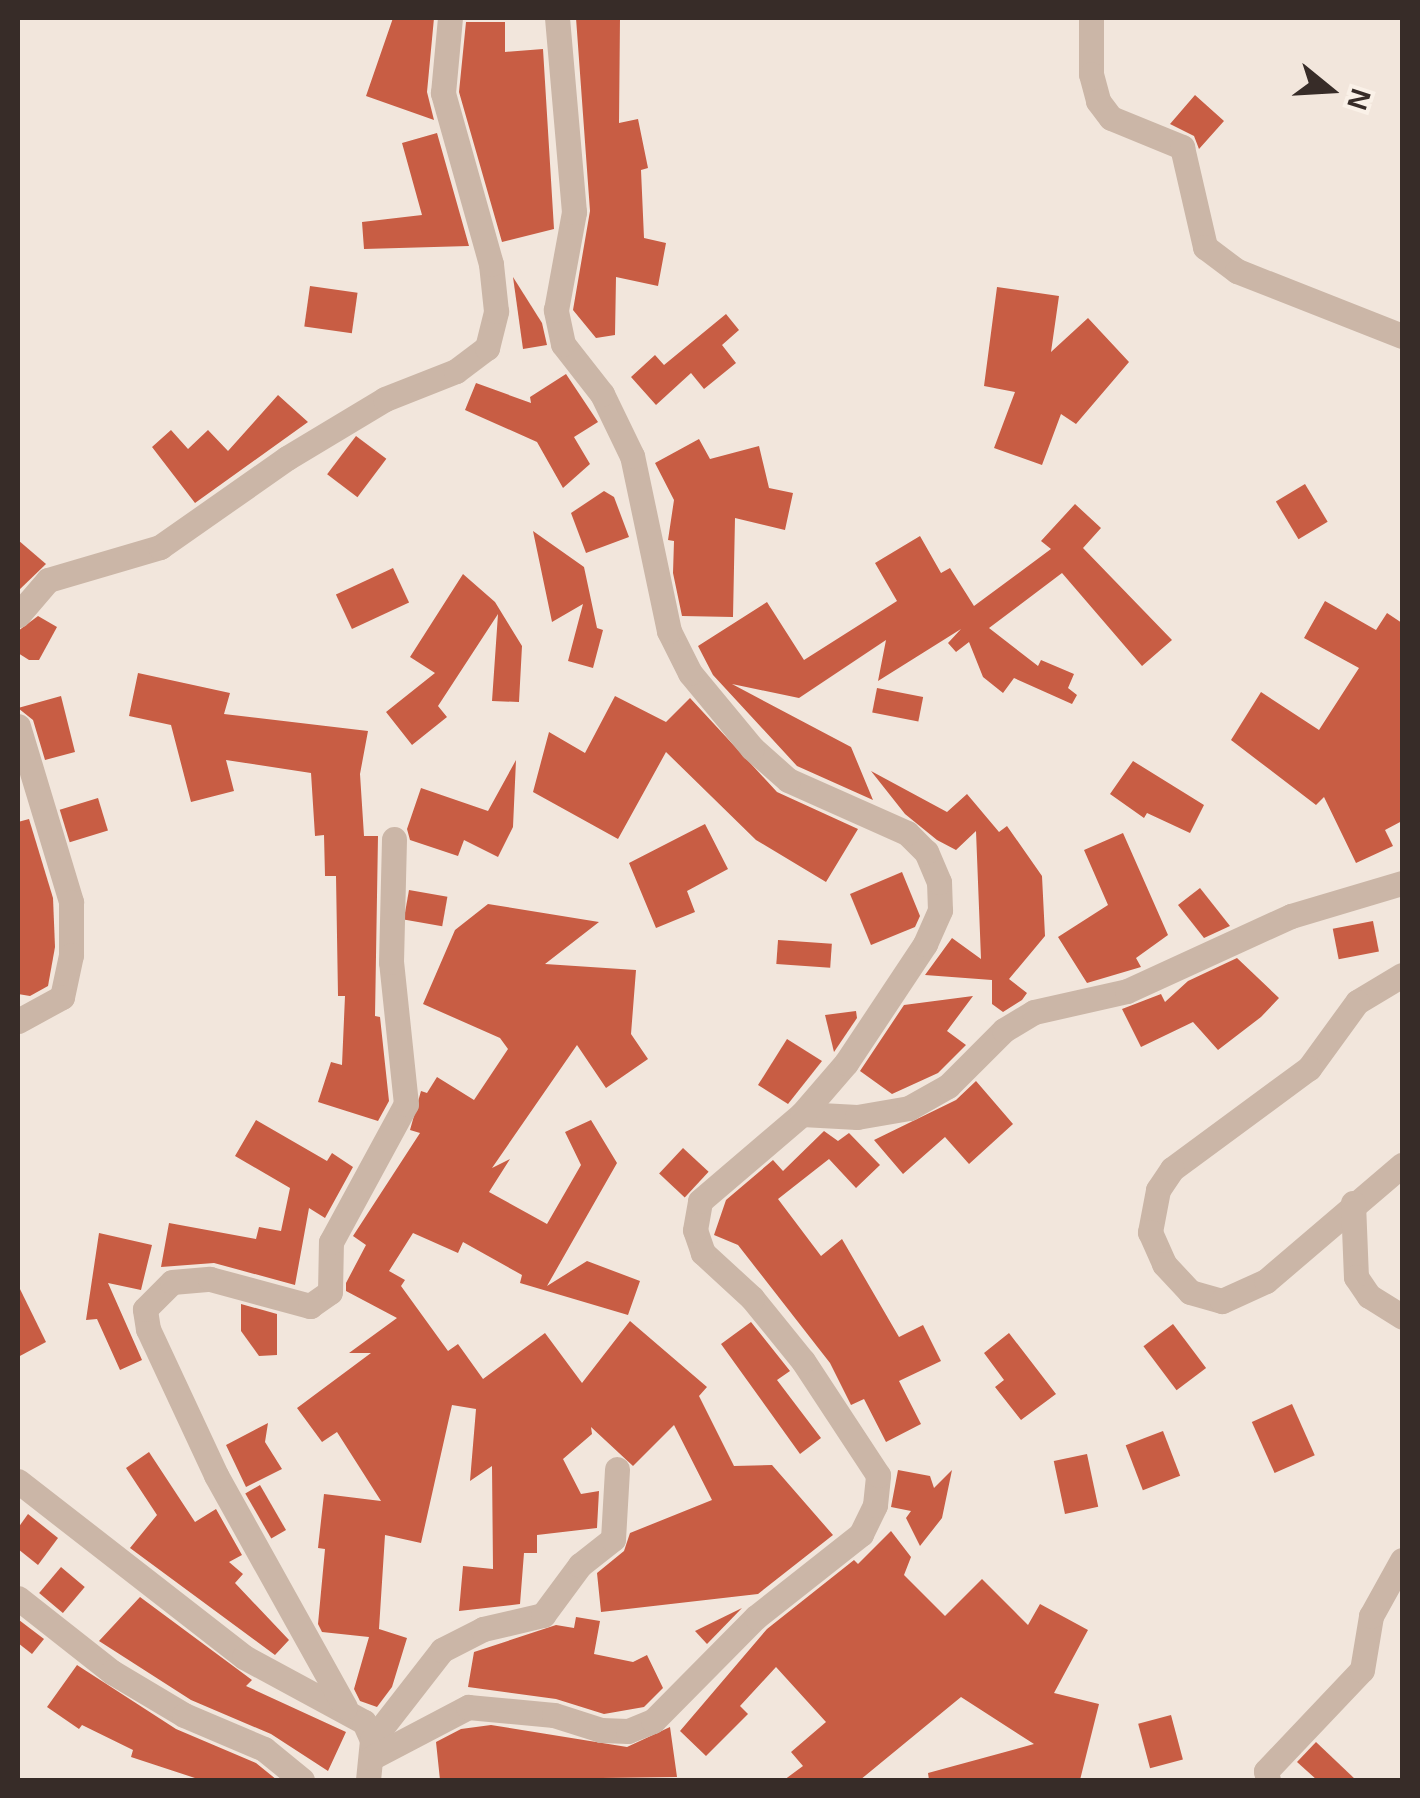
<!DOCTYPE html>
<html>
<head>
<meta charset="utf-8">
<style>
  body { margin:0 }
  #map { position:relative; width:1420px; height:1798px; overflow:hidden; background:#f2e6dc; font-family:Arial,sans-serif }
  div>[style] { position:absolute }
  .building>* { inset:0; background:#c85d44; transform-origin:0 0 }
  .street>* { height:25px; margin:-12.5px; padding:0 12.5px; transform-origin:12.5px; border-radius:12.5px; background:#cbb6a7 }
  span { translate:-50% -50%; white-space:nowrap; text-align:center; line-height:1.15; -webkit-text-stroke:10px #faf1e8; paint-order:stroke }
  .frame { position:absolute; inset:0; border:20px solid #372c28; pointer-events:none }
  .north { position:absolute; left:1280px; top:40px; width:100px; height:100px; -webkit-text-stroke:8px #faf1e8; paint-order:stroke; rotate:108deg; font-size:28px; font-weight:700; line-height:40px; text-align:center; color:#372c28 }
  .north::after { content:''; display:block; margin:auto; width:35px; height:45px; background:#372c28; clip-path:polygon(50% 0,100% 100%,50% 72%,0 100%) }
</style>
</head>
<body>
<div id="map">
  <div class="building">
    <i style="clip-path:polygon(393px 18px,434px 18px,427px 92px,434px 120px,366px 96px)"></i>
    <i style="clip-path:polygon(576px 18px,620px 18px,619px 123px,638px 119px,648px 168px,641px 170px,644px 238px,666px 243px,658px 286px,616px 277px,615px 335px,596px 338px,573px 310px,590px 211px)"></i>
    <i style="clip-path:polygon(466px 22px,505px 22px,505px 52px,543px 49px,554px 229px,502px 242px,459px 92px)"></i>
    <i style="clip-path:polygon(1195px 95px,1224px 121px,1199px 149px,1194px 136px,1170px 124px)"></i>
    <i style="clip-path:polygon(437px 133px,469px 246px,364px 249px,362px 222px,422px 215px,402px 143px)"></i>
    <i style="clip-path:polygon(513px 277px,542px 323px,547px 345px,523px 349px)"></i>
    <i style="left:310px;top:286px;width:48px;height:41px;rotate:8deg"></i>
    <i style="clip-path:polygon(997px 287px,1059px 296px,1051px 352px,1088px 318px,1129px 362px,1076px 424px,1061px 414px,1042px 465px,994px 448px,1015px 392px,984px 386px)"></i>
    <i style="clip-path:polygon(726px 314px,739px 330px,722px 345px,736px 363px,704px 389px,691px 373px,656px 405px,631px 377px,655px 355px,664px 365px)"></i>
    <i style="clip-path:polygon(566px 374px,598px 422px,574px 437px,590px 464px,563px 488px,537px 442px,465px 410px,476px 383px,531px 403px,530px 397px)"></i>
    <i style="clip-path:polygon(278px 395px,308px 422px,195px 503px,152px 447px,171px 430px,188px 449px,208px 430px,228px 451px)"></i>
    <i style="left:356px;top:436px;width:38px;height:48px;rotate:37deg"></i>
    <i style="clip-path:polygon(699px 439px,710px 459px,759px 446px,769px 488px,793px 493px,785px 530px,735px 518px,733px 617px,682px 616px,673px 573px,674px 541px,668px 540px,674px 500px,655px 463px)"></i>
    <i style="left:1305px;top:484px;width:44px;height:34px;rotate:59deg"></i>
    <i style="clip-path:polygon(604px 491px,614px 497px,629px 537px,586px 553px,571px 513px)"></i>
    <i style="clip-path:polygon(1075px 504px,1101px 528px,1083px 548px,1172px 640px,1142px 666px,1062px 573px,989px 628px,1038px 666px,1041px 660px,1074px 674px,1068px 688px,1077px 695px,1072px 704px,1014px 678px,1003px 693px,983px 677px,969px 642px,956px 652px,948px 643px,961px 629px,878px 681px,886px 640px,799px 698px,732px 684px,851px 747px,873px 800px,797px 766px,713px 675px,698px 646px,767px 602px,804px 660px,897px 601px,875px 563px,920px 536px,941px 573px,950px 568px,974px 606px,1051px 549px,1041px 541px)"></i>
    <i style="clip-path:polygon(533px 531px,584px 567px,597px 628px,603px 630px,593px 668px,568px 661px,583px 604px,552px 622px)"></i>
    <i style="clip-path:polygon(18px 540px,46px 564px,18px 591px)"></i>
    <i style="left:393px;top:568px;width:38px;height:63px;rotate:65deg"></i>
    <i style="clip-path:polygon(463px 574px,495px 602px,522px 646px,519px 702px,492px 701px,498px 614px,438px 706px,447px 717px,412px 745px,386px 712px,435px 673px,410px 657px)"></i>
    <i style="clip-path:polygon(1325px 601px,1376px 630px,1387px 613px,1402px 623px,1402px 821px,1385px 830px,1393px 846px,1356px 863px,1324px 797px,1316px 805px,1231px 740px,1261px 692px,1319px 730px,1359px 668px,1304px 638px)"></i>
    <i style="clip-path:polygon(38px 616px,57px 627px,39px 660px,29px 660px,18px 653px,18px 631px)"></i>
    <i style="clip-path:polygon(138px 673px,230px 693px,224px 714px,368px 731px,360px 774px,364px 836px,378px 836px,375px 1016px,380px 1017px,389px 1101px,378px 1121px,318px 1102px,331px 1062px,342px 1065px,345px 996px,338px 996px,336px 876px,325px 876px,324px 835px,315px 836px,311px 773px,226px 760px,234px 791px,191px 802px,171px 725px,129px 716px)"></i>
    <i style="left:877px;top:688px;width:47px;height:25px;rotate:11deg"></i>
    <i style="clip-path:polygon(61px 696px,75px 752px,45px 760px,33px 720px,18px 708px)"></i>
    <i style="clip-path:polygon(615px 696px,666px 722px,690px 698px,777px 792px,858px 829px,826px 882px,756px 840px,666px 752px,618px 839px,533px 792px,549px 732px,585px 753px)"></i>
    <i style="clip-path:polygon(516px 760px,513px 827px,498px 857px,464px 840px,458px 856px,410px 840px,407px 829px,421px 788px,488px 811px)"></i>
    <i style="clip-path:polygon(1133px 761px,1204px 805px,1190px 833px,1147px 813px,1144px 818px,1110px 794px)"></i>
    <i style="clip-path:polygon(871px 771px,947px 812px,967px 794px,999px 832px,1007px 826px,1042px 876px,1045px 936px,1009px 979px,1027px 993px,1022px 1000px,1003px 1012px,992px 1004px,992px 980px,925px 975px,952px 938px,981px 959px,976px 831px,956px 850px,937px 840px,905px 814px)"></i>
    <i style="left:98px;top:798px;width:34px;height:40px;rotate:73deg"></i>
    <i style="clip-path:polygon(29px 819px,53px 898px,55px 947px,48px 986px,30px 996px,18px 994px,18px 822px)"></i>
    <i style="clip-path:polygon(705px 824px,728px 869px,687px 891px,695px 912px,656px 928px,629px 863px)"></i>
    <i style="clip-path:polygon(1123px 833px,1168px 935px,1136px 958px,1141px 967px,1087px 983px,1058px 937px,1108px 905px,1084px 850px)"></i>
    <i style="clip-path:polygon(902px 872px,920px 916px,915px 927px,871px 945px,850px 894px)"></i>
    <i style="clip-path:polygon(1200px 888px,1230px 926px,1204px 938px,1178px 905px)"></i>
    <i style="left:409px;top:890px;width:39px;height:30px;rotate:10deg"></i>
    <i style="clip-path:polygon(488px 904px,599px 922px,545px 964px,636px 970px,631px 1034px,648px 1059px,606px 1088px,577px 1045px,492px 1168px,510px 1159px,489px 1192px,547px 1224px,581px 1165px,565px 1132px,591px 1120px,617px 1163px,547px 1286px,587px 1261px,640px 1281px,628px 1315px,520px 1283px,522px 1275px,463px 1242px,458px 1253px,413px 1233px,389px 1271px,405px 1280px,401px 1286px,448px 1351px,458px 1344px,483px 1379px,545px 1333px,582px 1383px,630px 1321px,707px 1387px,699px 1396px,734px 1466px,772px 1465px,833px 1535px,758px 1594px,601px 1612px,597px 1573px,624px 1551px,630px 1533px,712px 1500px,674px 1425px,633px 1466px,591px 1427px,592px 1434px,563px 1459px,581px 1494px,599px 1491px,597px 1528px,537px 1535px,537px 1553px,524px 1553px,520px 1604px,459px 1611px,463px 1566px,493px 1569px,492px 1466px,470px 1481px,476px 1409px,452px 1405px,421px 1543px,385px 1535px,379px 1629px,407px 1638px,392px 1687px,377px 1707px,360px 1701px,354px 1689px,369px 1637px,322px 1632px,318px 1624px,325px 1549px,318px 1548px,324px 1494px,381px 1501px,337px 1432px,322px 1442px,297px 1408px,371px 1353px,349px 1353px,397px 1318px,346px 1291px,346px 1283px,366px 1245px,353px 1236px,420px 1133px,410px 1130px,421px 1091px,427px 1093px,437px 1077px,474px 1100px,508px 1049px,500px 1038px,423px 1004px,455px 930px)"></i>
    <i style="left:1373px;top:921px;width:31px;height:41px;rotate:79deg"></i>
    <i style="left:778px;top:940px;width:54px;height:24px;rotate:4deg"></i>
    <i style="clip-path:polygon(1237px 958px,1279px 998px,1261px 1017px,1218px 1050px,1193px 1022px,1141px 1047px,1122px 1009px,1161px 994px,1165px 1002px,1188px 981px)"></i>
    <i style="clip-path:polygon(973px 996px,947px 1031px,966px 1045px,938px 1073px,892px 1094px,860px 1071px,904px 1005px)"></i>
    <i style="clip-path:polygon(856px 1011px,857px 1018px,834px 1052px,825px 1015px)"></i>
    <i style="clip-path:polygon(787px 1039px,822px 1061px,788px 1104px,758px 1085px)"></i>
    <i style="clip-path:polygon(976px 1081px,1013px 1124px,969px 1164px,945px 1137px,903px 1174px,874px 1140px,956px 1100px)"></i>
    <i style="clip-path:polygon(256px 1120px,327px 1161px,332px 1153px,353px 1167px,325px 1218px,309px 1208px,295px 1285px,214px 1263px,161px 1267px,169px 1223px,256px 1239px,259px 1227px,281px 1231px,290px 1188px,235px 1156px)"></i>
    <i style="clip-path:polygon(824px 1131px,838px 1141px,849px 1133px,880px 1165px,856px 1188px,829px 1159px,778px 1199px,821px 1256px,842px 1239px,899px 1337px,923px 1325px,941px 1361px,899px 1381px,921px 1424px,886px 1442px,864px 1399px,851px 1405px,830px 1363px,738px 1245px,714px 1235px,726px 1200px,773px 1160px,783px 1171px)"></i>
    <i style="left:683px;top:1148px;width:35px;height:35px;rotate:43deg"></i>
    <i style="clip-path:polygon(99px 1233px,152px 1245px,141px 1290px,108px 1283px,142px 1360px,120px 1370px,97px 1319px,86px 1320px)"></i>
    <i style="clip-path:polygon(18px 1285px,46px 1342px,18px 1357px)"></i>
    <i style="clip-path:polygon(241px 1304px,277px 1314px,277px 1355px,259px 1356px,241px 1331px)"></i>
    <i style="clip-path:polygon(751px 1322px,790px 1371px,777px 1380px,821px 1438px,800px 1454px,721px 1344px)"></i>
    <i style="left:1173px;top:1324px;width:55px;height:37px;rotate:53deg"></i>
    <i style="clip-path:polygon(1009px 1333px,1056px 1394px,1021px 1420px,995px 1387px,1004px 1380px,984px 1353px)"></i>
    <i style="left:1292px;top:1404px;width:56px;height:44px;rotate:66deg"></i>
    <i style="clip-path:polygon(268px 1423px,265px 1442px,282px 1469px,246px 1487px,226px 1445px)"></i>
    <i style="left:1163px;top:1431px;width:48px;height:40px;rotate:69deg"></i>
    <i style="clip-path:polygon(149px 1452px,195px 1522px,216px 1509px,242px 1555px,229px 1562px,243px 1574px,235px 1583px,289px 1640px,275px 1655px,130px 1548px,157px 1515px,126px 1468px)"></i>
    <i style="left:1087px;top:1454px;width:54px;height:34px;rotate:78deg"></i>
    <i style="clip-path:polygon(898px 1470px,930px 1476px,934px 1488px,952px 1470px,942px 1518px,920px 1546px,906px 1518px,911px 1511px,891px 1507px)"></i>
    <i style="left:260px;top:1485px;width:52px;height:17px;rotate:60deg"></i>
    <i style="clip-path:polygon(28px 1514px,58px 1538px,38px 1565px,18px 1549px,18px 1528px)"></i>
    <i style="clip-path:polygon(891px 1531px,911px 1557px,904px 1575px,945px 1616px,982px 1579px,1028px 1625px,1040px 1604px,1088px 1630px,1054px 1693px,1099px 1704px,1080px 1780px,929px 1780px,928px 1773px,1034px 1744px,961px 1697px,860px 1780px,784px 1780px,803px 1766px,791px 1752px,826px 1722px,776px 1667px,740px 1706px,748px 1714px,706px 1756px,680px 1731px,767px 1629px,854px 1560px,858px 1564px)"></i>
    <i style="left:61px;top:1567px;width:31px;height:34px;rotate:40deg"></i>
    <i style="clip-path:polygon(140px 1597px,252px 1680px,246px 1686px,346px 1732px,328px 1771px,271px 1734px,191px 1700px,99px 1641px)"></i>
    <i style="clip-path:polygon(742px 1608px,707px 1644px,695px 1631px)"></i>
    <i style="clip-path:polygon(576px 1617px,600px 1621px,594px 1654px,633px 1662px,647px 1655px,663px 1688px,644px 1707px,604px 1714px,556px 1699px,468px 1687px,474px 1652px,556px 1625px,574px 1628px)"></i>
    <i style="clip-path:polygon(19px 1620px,44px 1639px,32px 1654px,18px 1643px)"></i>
    <i style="clip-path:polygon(77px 1665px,176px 1729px,256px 1763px,277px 1780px,201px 1780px,131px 1757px,133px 1750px,82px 1725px,79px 1729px,47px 1707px)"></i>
    <i style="left:1171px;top:1715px;width:46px;height:34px;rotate:75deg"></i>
    <i style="clip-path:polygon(491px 1725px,627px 1747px,670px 1727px,677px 1777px,440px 1780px,436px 1742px,461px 1729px)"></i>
    <i style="clip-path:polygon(1316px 1742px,1356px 1780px,1317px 1780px,1297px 1762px)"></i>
  </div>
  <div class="street">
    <i style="left:1091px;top:18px;width:56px;rotate:90deg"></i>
    <i style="left:1091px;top:74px;width:28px;rotate:75deg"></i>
    <i style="left:1098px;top:101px;width:21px;rotate:53deg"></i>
    <i style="left:1111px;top:118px;width:77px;rotate:22.2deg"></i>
    <i style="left:1182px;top:147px;width:103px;rotate:77deg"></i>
    <i style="left:1205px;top:247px;width:40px;rotate:37deg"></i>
    <i style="left:1237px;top:271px;width:177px;rotate:21.5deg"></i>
    <i style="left:18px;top:615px;width:46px;rotate:-49.4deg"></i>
    <i style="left:48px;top:580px;width:117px;rotate:-16.4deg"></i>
    <i style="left:160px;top:547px;width:155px;rotate:-35deg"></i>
    <i style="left:287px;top:458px;width:114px;rotate:-31deg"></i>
    <i style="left:385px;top:399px;width:76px;rotate:-21.5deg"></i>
    <i style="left:456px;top:371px;width:39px;rotate:-37deg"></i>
    <i style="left:487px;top:348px;width:38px;rotate:-76deg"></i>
    <i style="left:496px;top:311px;width:47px;rotate:-96.1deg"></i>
    <i style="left:491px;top:264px;width:178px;rotate:-105.7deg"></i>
    <i style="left:443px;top:93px;width:75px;rotate:-84.7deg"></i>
    <i style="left:18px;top:726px;width:184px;rotate:73.2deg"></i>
    <i style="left:71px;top:902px;width:53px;rotate:90deg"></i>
    <i style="left:71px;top:955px;width:43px;rotate:102.1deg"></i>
    <i style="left:62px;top:997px;width:50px;rotate:151.4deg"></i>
    <i style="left:1402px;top:975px;width:52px;rotate:149deg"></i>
    <i style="left:1357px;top:1002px;width:82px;rotate:126deg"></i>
    <i style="left:1309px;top:1068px;width:170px;rotate:143.6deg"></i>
    <i style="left:1172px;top:1169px;width:25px;rotate:124deg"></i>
    <i style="left:1158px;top:1190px;width:43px;rotate:100.8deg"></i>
    <i style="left:1150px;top:1232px;width:35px;rotate:66deg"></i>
    <i style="left:1164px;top:1264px;width:38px;rotate:47deg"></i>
    <i style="left:1190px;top:1292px;width:33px;rotate:16deg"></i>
    <i style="left:1222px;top:1301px;width:48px;rotate:-24.4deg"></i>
    <i style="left:1266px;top:1281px;width:179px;rotate:-40.5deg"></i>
    <i style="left:802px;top:1114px;width:55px;rotate:3.1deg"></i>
    <i style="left:857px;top:1117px;width:53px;rotate:-9.8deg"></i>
    <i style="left:909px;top:1108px;width:45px;rotate:-29.4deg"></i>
    <i style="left:948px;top:1086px;width:79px;rotate:-45deg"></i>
    <i style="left:1004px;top:1030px;width:35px;rotate:-31deg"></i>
    <i style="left:1034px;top:1012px;width:95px;rotate:-12.7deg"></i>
    <i style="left:1127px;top:991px;width:180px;rotate:-24.6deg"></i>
    <i style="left:1291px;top:916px;width:116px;rotate:-16.6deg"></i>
    <i style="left:1353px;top:1203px;width:74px;rotate:87.7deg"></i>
    <i style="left:1356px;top:1277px;width:23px;rotate:56deg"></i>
    <i style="left:1369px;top:1296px;width:39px;rotate:32deg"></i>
    <i style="left:18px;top:1481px;width:286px;rotate:37.9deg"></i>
    <i style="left:244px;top:1657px;width:136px;rotate:28.4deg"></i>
    <i style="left:364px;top:1722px;width:20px;rotate:66deg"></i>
    <i style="left:372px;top:1740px;width:40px;rotate:95.7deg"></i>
    <i style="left:18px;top:1598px;width:120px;rotate:38.2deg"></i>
    <i style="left:112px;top:1672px;width:84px;rotate:30.8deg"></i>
    <i style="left:184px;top:1715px;width:87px;rotate:23deg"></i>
    <i style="left:264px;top:1749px;width:49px;rotate:39.2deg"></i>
    <i style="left:345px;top:1707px;width:265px;rotate:-119.1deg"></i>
    <i style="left:216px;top:1475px;width:161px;rotate:-115deg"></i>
    <i style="left:148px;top:1329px;width:20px;rotate:-99deg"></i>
    <i style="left:145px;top:1309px;width:38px;rotate:-45deg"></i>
    <i style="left:172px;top:1282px;width:38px;rotate:-5deg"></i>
    <i style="left:210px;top:1279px;width:104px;rotate:15.1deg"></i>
    <i style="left:310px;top:1306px;width:24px;rotate:-35deg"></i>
    <i style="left:330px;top:1292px;width:50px;rotate:-88.9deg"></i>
    <i style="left:331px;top:1242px;width:157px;rotate:-61.5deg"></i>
    <i style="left:406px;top:1104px;width:143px;rotate:-96deg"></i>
    <i style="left:391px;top:962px;width:123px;rotate:-88.6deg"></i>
    <i style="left:372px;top:1740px;width:114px;rotate:-52.1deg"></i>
    <i style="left:442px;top:1650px;width:46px;rotate:-27.1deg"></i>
    <i style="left:483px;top:1629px;width:62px;rotate:-13.1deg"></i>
    <i style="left:543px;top:1615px;width:62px;rotate:-53.5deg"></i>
    <i style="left:580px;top:1565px;width:42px;rotate:-38.2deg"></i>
    <i style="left:613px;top:1539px;width:70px;rotate:-86.7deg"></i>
    <i style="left:371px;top:1758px;width:110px;rotate:-27.7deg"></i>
    <i style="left:468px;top:1707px;width:86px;rotate:5.3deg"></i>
    <i style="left:554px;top:1715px;width:49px;rotate:17.7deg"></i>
    <i style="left:601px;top:1730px;width:27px;rotate:2deg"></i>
    <i style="left:628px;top:1731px;width:27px;rotate:-22deg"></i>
    <i style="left:653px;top:1721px;width:146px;rotate:-45.3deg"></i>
    <i style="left:756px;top:1617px;width:134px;rotate:-38.3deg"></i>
    <i style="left:861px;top:1534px;width:32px;rotate:-64deg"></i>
    <i style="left:875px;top:1505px;width:30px;rotate:-84deg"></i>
    <i style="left:878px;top:1475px;width:136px;rotate:-123.3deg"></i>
    <i style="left:803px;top:1361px;width:81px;rotate:-129deg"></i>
    <i style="left:752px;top:1298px;width:67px;rotate:-137.4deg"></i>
    <i style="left:703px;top:1253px;width:24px;rotate:-109deg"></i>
    <i style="left:695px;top:1230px;width:29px;rotate:-80deg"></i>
    <i style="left:700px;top:1201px;width:134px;rotate:-40.5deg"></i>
    <i style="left:802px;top:1114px;width:67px;rotate:-49.2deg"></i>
    <i style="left:846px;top:1063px;width:143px;rotate:-56.4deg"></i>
    <i style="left:925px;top:944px;width:37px;rotate:-66deg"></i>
    <i style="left:940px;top:910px;width:28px;rotate:-92deg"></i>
    <i style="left:939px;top:882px;width:33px;rotate:-113deg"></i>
    <i style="left:926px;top:852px;width:27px;rotate:-135deg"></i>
    <i style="left:907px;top:833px;width:130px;rotate:-156deg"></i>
    <i style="left:788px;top:780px;width:48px;rotate:-138.4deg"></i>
    <i style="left:752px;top:748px;width:97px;rotate:-129.6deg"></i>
    <i style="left:690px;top:673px;width:47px;rotate:-116.6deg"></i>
    <i style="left:669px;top:631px;width:179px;rotate:-101.9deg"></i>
    <i style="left:632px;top:456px;width:69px;rotate:-115.8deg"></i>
    <i style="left:602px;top:394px;width:63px;rotate:-128deg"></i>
    <i style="left:563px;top:344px;width:35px;rotate:-102deg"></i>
    <i style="left:556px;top:310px;width:100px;rotate:-79.6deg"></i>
    <i style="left:574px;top:212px;width:195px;rotate:-95deg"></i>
    <i style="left:1268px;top:1780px;width:9px;rotate:-103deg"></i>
    <i style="left:1266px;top:1771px;width:139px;rotate:-46.5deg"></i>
    <i style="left:1362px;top:1670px;width:55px;rotate:-80.5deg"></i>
    <i style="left:1371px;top:1616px;width:64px;rotate:-61deg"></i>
  </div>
  <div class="frame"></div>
  <div class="north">N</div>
</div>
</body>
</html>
